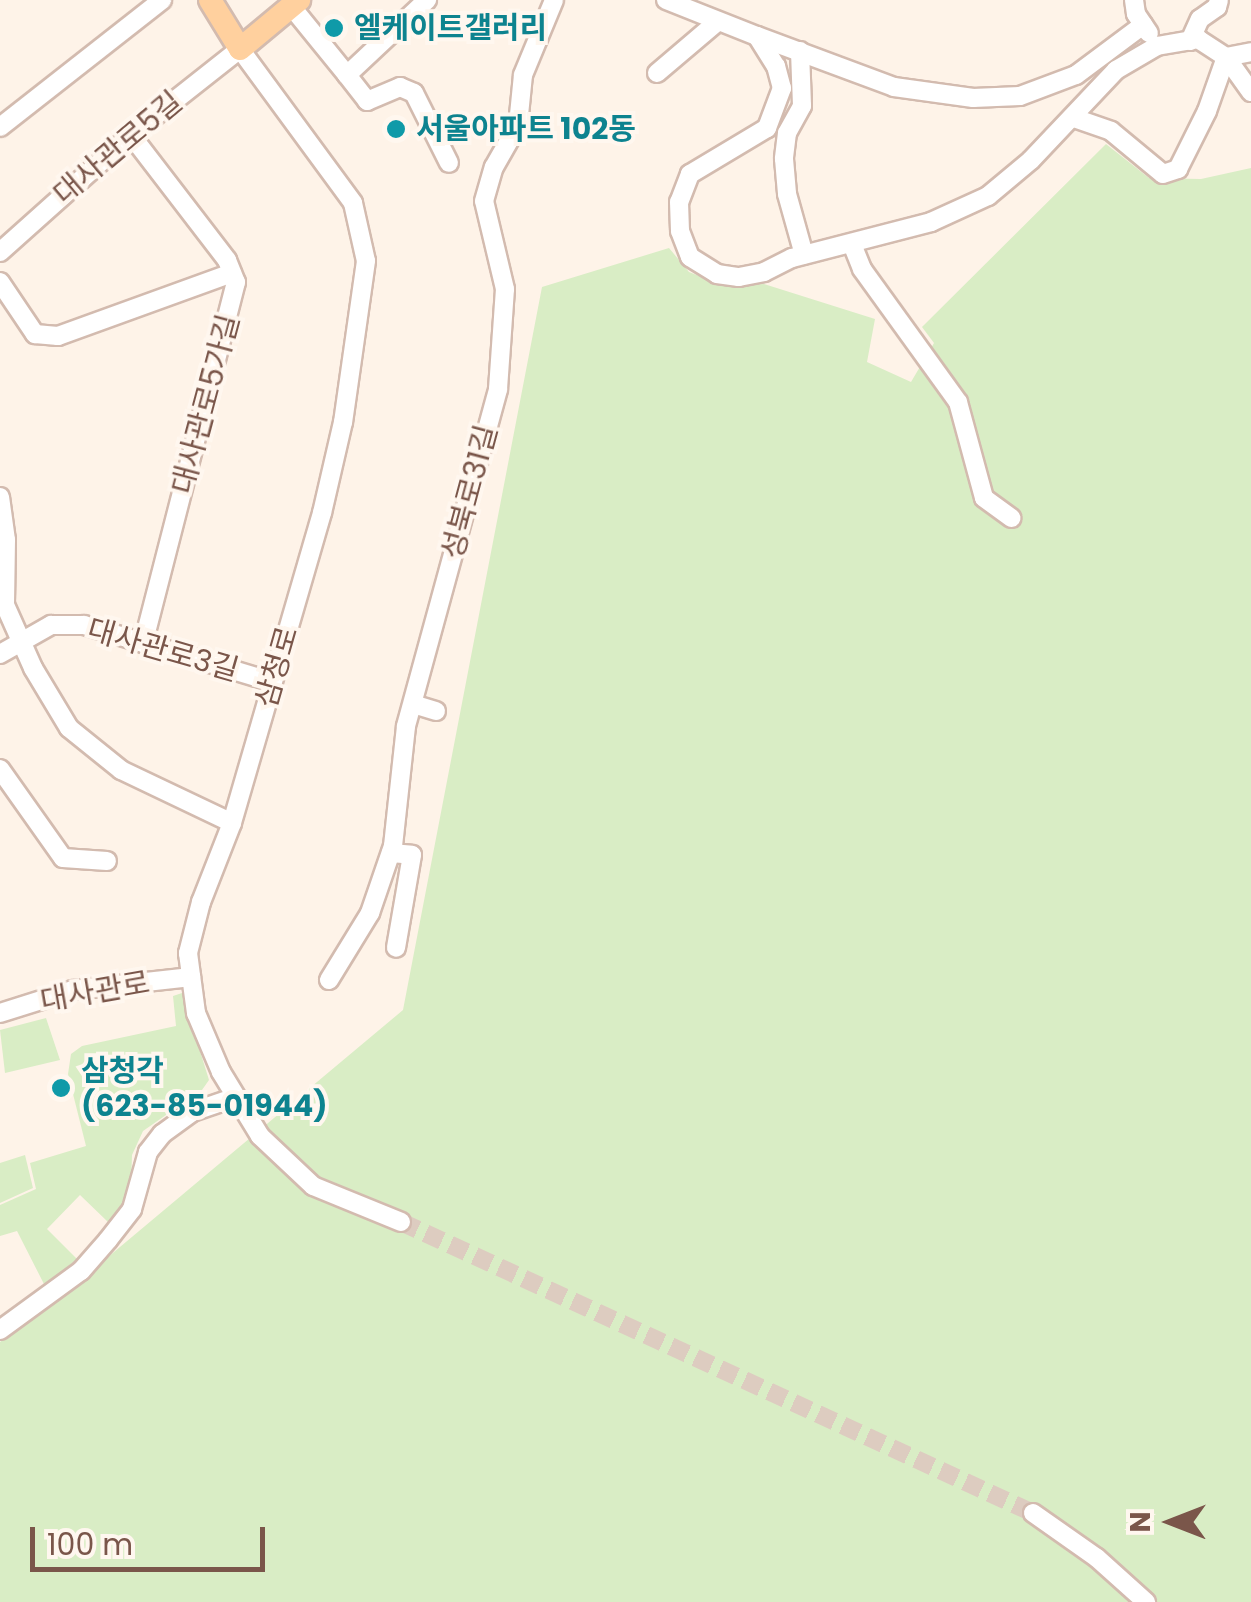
<!DOCTYPE html>
<html>
<head>
<meta charset="utf-8">
<style>
  body { margin:0 }
  #map { position:relative; width:1251px; height:1602px; overflow:hidden; background:#fef3e8; font-family:Poppins,"Noto Sans KR",sans-serif }
  div>[style] { position:absolute }
  .green>* { inset:0; background:#d9edc5 }
  .minor-tunnel>* { height:18px; margin-top:-9px; transform-origin:0; background:repeating-linear-gradient(90deg,#ddccc0 0 18px,transparent 0 27px) }
  .roads { filter:drop-shadow(2px 0 #d3bbaf) drop-shadow(-2px 0 #d3bbaf) drop-shadow(0 2px #d3bbaf) drop-shadow(0 -2px #d3bbaf) }
  .minor>* { height:18px; margin:-9px; padding:0 9px; transform-origin:9px; border-radius:9px; background:#fff }
  .major>* { height:22px; margin:-11px; padding:0 11px; transform-origin:11px; border-radius:11px; background:#ffd09e }
  .dots>* { width:28px; height:28px; translate:-50% -50%; box-sizing:border-box; border:5px solid #fff7ef; border-radius:50% }
  span { translate:-50% -50%; white-space:nowrap; text-align:center; line-height:1.15; -webkit-text-stroke:8px #fff7ef; paint-order:stroke }
  .culture-label { font-size:30px; color:#0d838f; font-weight:700 }
  .left { translate:0 -50%; text-align:left }
  .street-label { font-size:30px; color:#7a564a }
  .north { position:absolute; left:1121px; top:1472px; width:100px; height:100px; -webkit-text-stroke:8px #fff7ef; paint-order:stroke; rotate:270deg; font-size:28px; font-weight:700; line-height:40px; text-align:center; color:#7a564a }
  .north::after { content:''; display:block; margin:auto; width:35px; height:45px; background:#7a564a; clip-path:polygon(50% 0,100% 100%,50% 72%,0 100%) }
  .scale { position:absolute; left:30px; top:1527px; width:235px; height:45px; box-sizing:border-box; border:5px solid #7a564a; border-top:0; padding-left:12px; font-size:30px; line-height:35px; white-space:nowrap; color:#7a564a; -webkit-text-stroke:8px #fff7ef; paint-order:stroke }
</style>
</head>
<body>
<div id="map">
  <div class="green">
    <i style="clip-path:polygon(1106px 144px,1149px 178px,1201px 179px,1251px 168px,1251px 1602px,0 1602px,0 1342px,77px 1283px,403px 1010px,542px 287px,669px 248px,689px 272px,722px 285px,764px 284px,875px 319px,867px 362px,911px 382px,934px 343px,922px 327px)"></i>
    <i style="clip-path:polygon(182px 993px,209px 1080px,202px 1090px,143px 1131px,132px 1155px,131px 1186px,118px 1221px,108px 1222px,80px 1195px,47px 1229px,77px 1259px,45px 1286px,17px 1231px,0 1236px,0 1205px,36px 1189px,30px 1163px,86px 1146px,68px 1074px,71px 1054px,82px 1046px,176px 1026px,173px 996px)"></i>
    <i style="clip-path:polygon(46px 1018px,60px 1060px,5px 1073px,0 1030px)"></i>
    <i style="clip-path:polygon(25px 1155px,33px 1188px,0 1203px,0 1163px)"></i>
  </div>
  <div class="minor-tunnel">
    <i style="left:401px;top:1222px;width:696px;rotate:24.72deg"></i>
  </div>
  <div class="roads">
    <div class="minor">
      <i style="left:666px;top:0;width:98px;rotate:21.6deg"></i>
      <i style="left:757px;top:36px;width:36px;rotate:58deg"></i>
      <i style="left:776px;top:66px;width:23px;rotate:75deg"></i>
      <i style="left:782px;top:88px;width:43px;rotate:110.6deg"></i>
      <i style="left:767px;top:128px;width:90px;rotate:149.1deg"></i>
      <i style="left:690px;top:174px;width:30px;rotate:111deg"></i>
      <i style="left:679px;top:202px;width:29px;rotate:88deg"></i>
      <i style="left:680px;top:231px;width:28px;rotate:69deg"></i>
      <i style="left:690px;top:257px;width:32px;rotate:32deg"></i>
      <i style="left:717px;top:274px;width:22px;rotate:8deg"></i>
      <i style="left:739px;top:277px;width:25px;rotate:-11deg"></i>
      <i style="left:764px;top:272px;width:31px;rotate:-27deg"></i>
      <i style="left:792px;top:258px;width:144px;rotate:-14.5deg"></i>
      <i style="left:931px;top:222px;width:63px;rotate:-24.5deg"></i>
      <i style="left:988px;top:196px;width:56px;rotate:-39.9deg"></i>
      <i style="left:1031px;top:160px;width:124px;rotate:-46.6deg"></i>
      <i style="left:1116px;top:70px;width:48px;rotate:-30.3deg"></i>
      <i style="left:1157px;top:46px;width:42px;rotate:-9.7deg"></i>
      <i style="left:1198px;top:39px;width:33px;rotate:33deg"></i>
      <i style="left:1226px;top:57px;width:43px;rotate:54.5deg"></i>
      <i style="left:1134px;top:0;width:14px;rotate:82deg"></i>
      <i style="left:1136px;top:14px;width:23px;rotate:56deg"></i>
      <i style="left:291px;top:6px;width:89px;rotate:50.9deg"></i>
      <i style="left:347px;top:75px;width:110px;rotate:-43.2deg"></i>
      <i style="left:757px;top:36px;width:146px;rotate:20.4deg"></i>
      <i style="left:894px;top:87px;width:80px;rotate:7.9deg"></i>
      <i style="left:973px;top:98px;width:47px;rotate:-2.4deg"></i>
      <i style="left:1020px;top:96px;width:60px;rotate:-20.6deg"></i>
      <i style="left:1076px;top:75px;width:84px;rotate:-36.7deg"></i>
      <i style="left:1190px;top:41px;width:24px;rotate:-66deg"></i>
      <i style="left:1200px;top:19px;width:21px;rotate:-35deg"></i>
      <i style="left:1217px;top:7px;width:7px;rotate:-74deg"></i>
      <i style="left:800px;top:51px;width:55px;rotate:87.9deg"></i>
      <i style="left:802px;top:106px;width:31px;rotate:119deg"></i>
      <i style="left:787px;top:133px;width:26px;rotate:97deg"></i>
      <i style="left:784px;top:159px;width:35px;rotate:85deg"></i>
      <i style="left:787px;top:194px;width:63px;rotate:74.4deg"></i>
      <i style="left:657px;top:73px;width:79px;rotate:-40.4deg"></i>
      <i style="left:347px;top:75px;width:33px;rotate:52deg"></i>
      <i style="left:367px;top:101px;width:36px;rotate:-23deg"></i>
      <i style="left:400px;top:87px;width:15px;rotate:23deg"></i>
      <i style="left:414px;top:93px;width:78px;rotate:63.4deg"></i>
      <i style="left:1074px;top:118px;width:39px;rotate:19deg"></i>
      <i style="left:1111px;top:131px;width:67px;rotate:39.6deg"></i>
      <i style="left:1163px;top:174px;width:16px;rotate:-18deg"></i>
      <i style="left:1178px;top:169px;width:65px;rotate:-63.4deg"></i>
      <i style="left:1207px;top:111px;width:57px;rotate:-70.6deg"></i>
      <i style="left:1226px;top:57px;width:25px;rotate:-11deg"></i>
      <i style="left:0;top:127px;width:206px;rotate:-38.1deg"></i>
      <i style="left:131px;top:135px;width:158px;rotate:52.5deg"></i>
      <i style="left:227px;top:260px;width:24px;rotate:68deg"></i>
      <i style="left:236px;top:282px;width:373px;rotate:104.4deg"></i>
      <i style="left:852px;top:244px;width:27px;rotate:68deg"></i>
      <i style="left:862px;top:269px;width:164px;rotate:54.2deg"></i>
      <i style="left:958px;top:402px;width:99px;rotate:74.8deg"></i>
      <i style="left:984px;top:498px;width:34px;rotate:36deg"></i>
      <i style="left:0;top:252px;width:176px;rotate:-41.8deg"></i>
      <i style="left:131px;top:135px;width:139px;rotate:-38.3deg"></i>
      <i style="left:240px;top:49px;width:191px;rotate:53.7deg"></i>
      <i style="left:353px;top:203px;width:59px;rotate:77.4deg"></i>
      <i style="left:366px;top:261px;width:163px;rotate:98.1deg"></i>
      <i style="left:343px;top:422px;width:93px;rotate:103deg"></i>
      <i style="left:322px;top:513px;width:323px;rotate:106.2deg"></i>
      <i style="left:232px;top:823px;width:85px;rotate:111.4deg"></i>
      <i style="left:201px;top:902px;width:53px;rotate:104.3deg"></i>
      <i style="left:188px;top:953px;width:61px;rotate:82.4deg"></i>
      <i style="left:196px;top:1013px;width:64px;rotate:67deg"></i>
      <i style="left:221px;top:1072px;width:75px;rotate:58.6deg"></i>
      <i style="left:260px;top:1136px;width:73px;rotate:43.3deg"></i>
      <i style="left:313px;top:1186px;width:95px;rotate:22.2deg"></i>
      <i style="left:0;top:282px;width:63px;rotate:56.1deg"></i>
      <i style="left:35px;top:334px;width:23px;rotate:5deg"></i>
      <i style="left:58px;top:336px;width:185px;rotate:-19.9deg"></i>
      <i style="left:0;top:497px;width:43px;rotate:82.1deg"></i>
      <i style="left:6px;top:540px;width:65px;rotate:90.9deg"></i>
      <i style="left:5px;top:605px;width:69px;rotate:66deg"></i>
      <i style="left:33px;top:668px;width:70px;rotate:59deg"></i>
      <i style="left:69px;top:728px;width:67px;rotate:38.9deg"></i>
      <i style="left:121px;top:770px;width:123px;rotate:25.5deg"></i>
      <i style="left:0;top:654px;width:59px;rotate:-29.6deg"></i>
      <i style="left:51px;top:625px;width:33px"></i>
      <i style="left:84px;top:625px;width:197px;rotate:16.8deg"></i>
      <i style="left:413px;top:704px;width:24px;rotate:17deg"></i>
      <i style="left:0;top:769px;width:109px;rotate:54.7deg"></i>
      <i style="left:63px;top:858px;width:44px;rotate:3.9deg"></i>
      <i style="left:391px;top:853px;width:21px;rotate:5deg"></i>
      <i style="left:412px;top:855px;width:94px;rotate:99.8deg"></i>
      <i style="left:329px;top:980px;width:79px;rotate:-58.5deg"></i>
      <i style="left:370px;top:913px;width:71px;rotate:-71.1deg"></i>
      <i style="left:393px;top:846px;width:121px;rotate:-83.8deg"></i>
      <i style="left:406px;top:726px;width:349px;rotate:-74.7deg"></i>
      <i style="left:498px;top:389px;width:100px;rotate:-86deg"></i>
      <i style="left:505px;top:289px;width:90px;rotate:-103.4deg"></i>
      <i style="left:484px;top:201px;width:35px;rotate:-74deg"></i>
      <i style="left:494px;top:167px;width:48px;rotate:-60.3deg"></i>
      <i style="left:518px;top:125px;width:50px;rotate:-84.3deg"></i>
      <i style="left:523px;top:75px;width:81px;rotate:-67.5deg"></i>
      <i style="left:0;top:1013px;width:77px;rotate:-17.5deg"></i>
      <i style="left:73px;top:990px;width:119px;rotate:-6.3deg"></i>
      <i style="left:0;top:1330px;width:100px;rotate:-36.1deg"></i>
      <i style="left:81px;top:1271px;width:41px;rotate:-48.9deg"></i>
      <i style="left:108px;top:1240px;width:39px;rotate:-52deg"></i>
      <i style="left:132px;top:1209px;width:59px;rotate:-74.3deg"></i>
      <i style="left:148px;top:1152px;width:23px;rotate:-52deg"></i>
      <i style="left:162px;top:1134px;width:37px;rotate:-36deg"></i>
      <i style="left:192px;top:1112px;width:46px;rotate:-18.8deg"></i>
      <i style="left:1033px;top:1513px;width:78px;rotate:35.1deg"></i>
      <i style="left:1097px;top:1558px;width:66px;rotate:41.9deg"></i>
    </div>
    <div class="major">
      <i style="left:210px;top:0;width:57px;rotate:58.5deg"></i>
      <i style="left:240px;top:49px;width:77px;rotate:-39.7deg"></i>
    </div>
  </div>
  <div class="dots">
    <i style="left:334px;top:28px;background:#0f9aa8"></i>
    <i style="left:396px;top:129px;background:#0f9aa8"></i>
    <i style="left:61px;top:1088px;background:#0f9aa8"></i>
  </div>
  <div class="culture-label">
    <span class="left" style="left:354px;top:28px">엘케이트갤러리</span>
    <span class="left" style="left:416px;top:129px">서울아파트 102동</span>
    <span class="left" style="left:81px;top:1088px">삼청각<br>(623-85-01944)</span>
  </div>
  <div class="street-label">
    <span style="left:118px;top:148px;rotate:-40deg">대사관로5길</span>
    <span style="left:206px;top:404px;rotate:-75deg">대사관로5가길</span>
    <span style="left:470px;top:492px;rotate:-75deg">성북로31길</span>
    <span style="left:163px;top:650px;rotate:16deg">대사관로3길</span>
    <span style="left:277px;top:667px;rotate:-74deg">삼청로</span>
    <span style="left:95px;top:992px;rotate:-10deg">대사관로</span>
  </div>
  <div class="north">N</div>
  <div class="scale">100 m</div>
</div>
</body>
</html>
